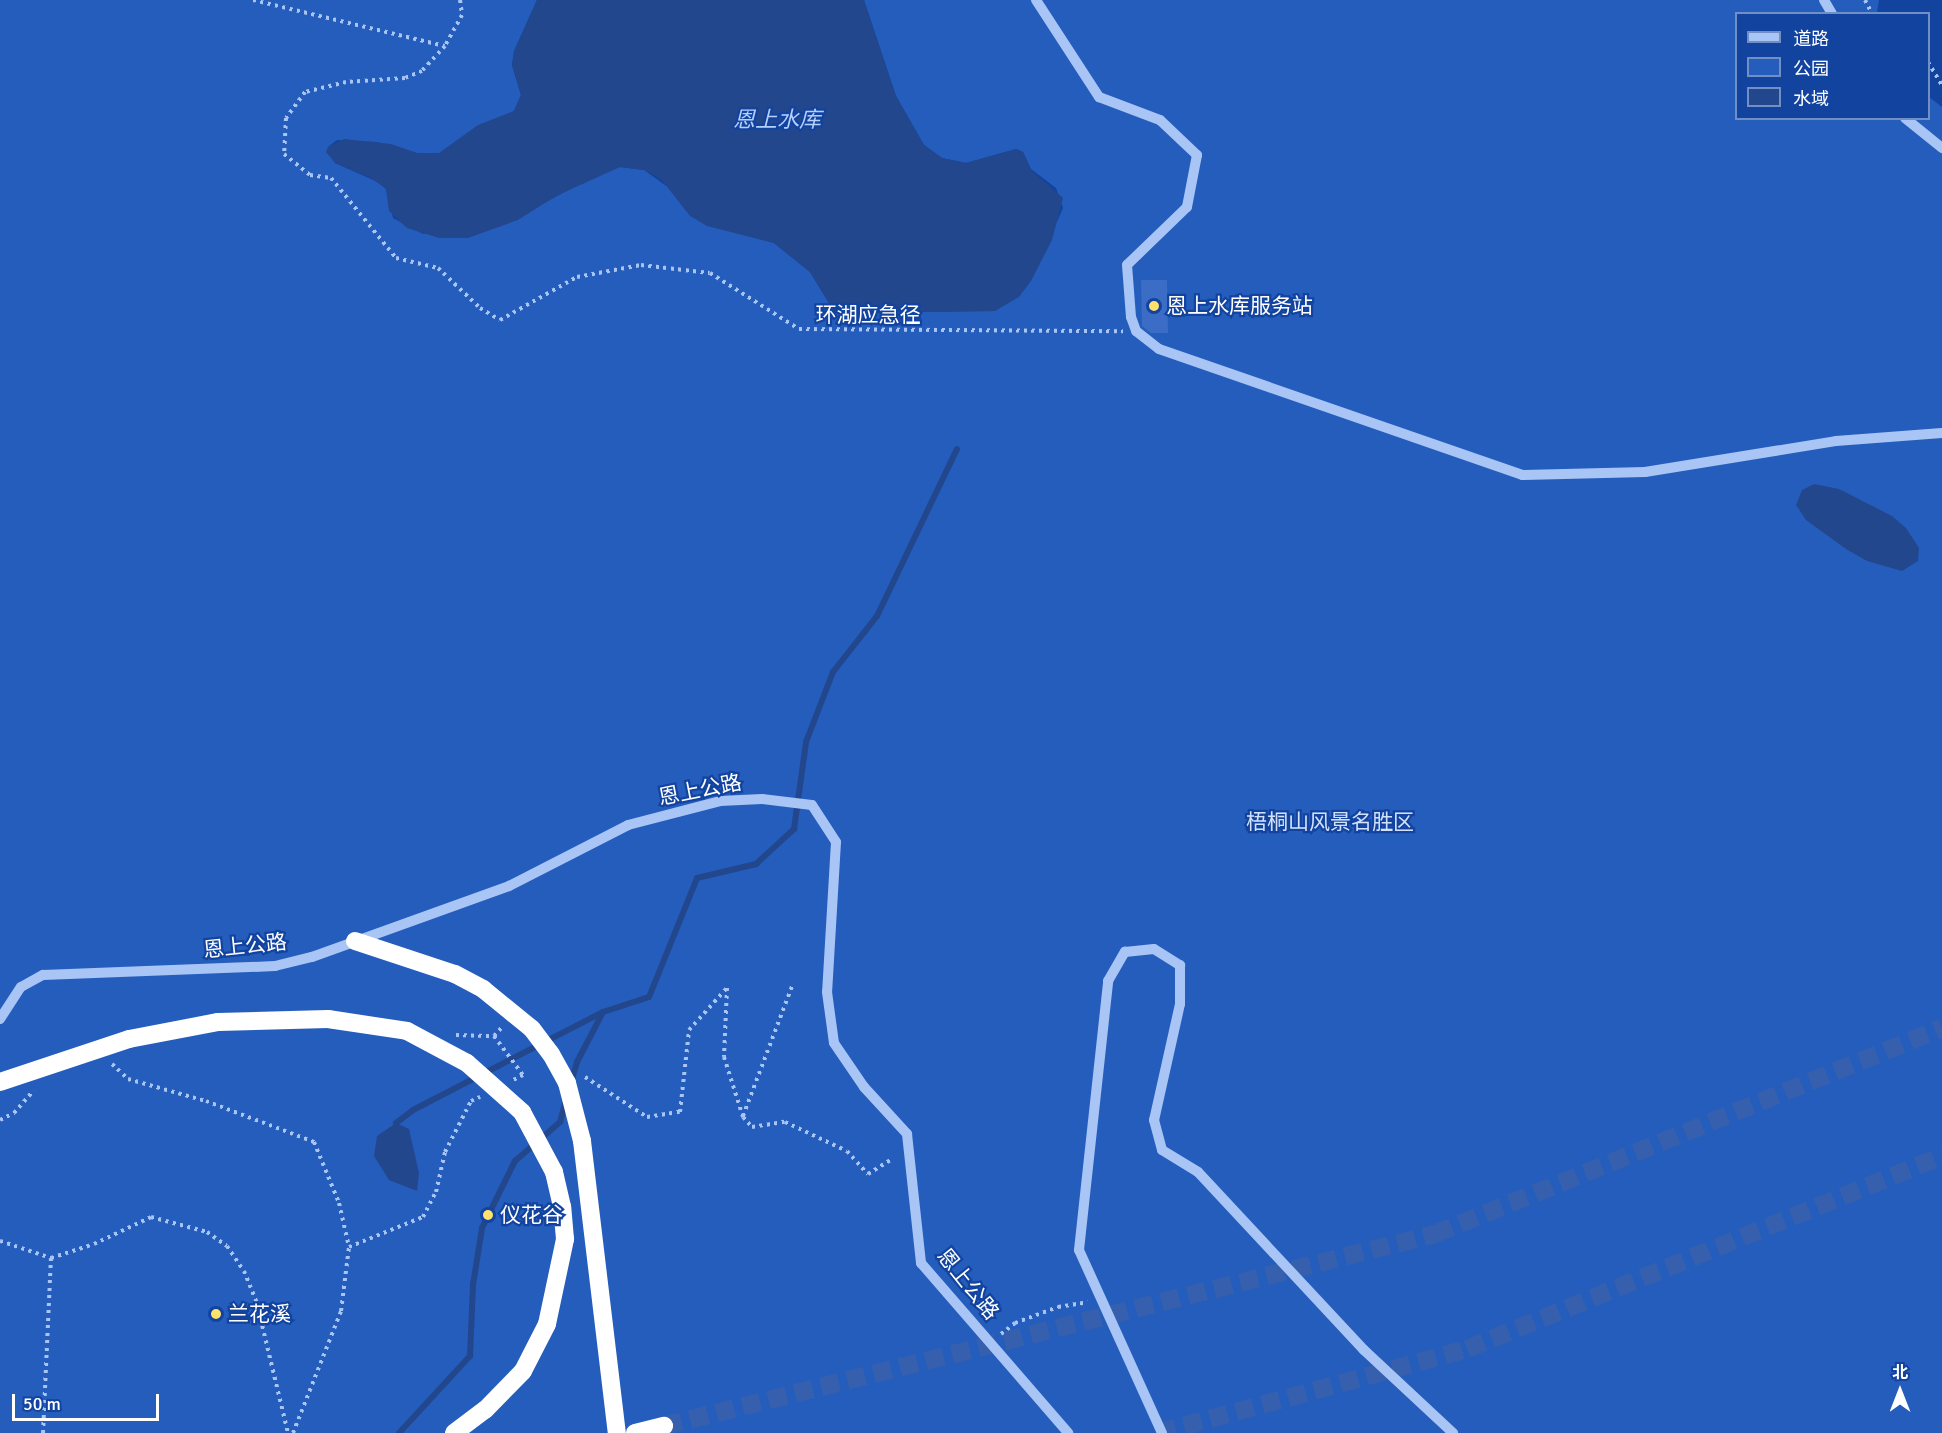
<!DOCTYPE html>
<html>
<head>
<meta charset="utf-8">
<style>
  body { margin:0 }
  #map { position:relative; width:1942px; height:1433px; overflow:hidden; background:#12439f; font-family:Signika,"Noto Sans SC",sans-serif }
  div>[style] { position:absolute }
  .green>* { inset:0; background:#255dbd }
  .water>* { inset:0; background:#23478d }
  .stream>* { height:6px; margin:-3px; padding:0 3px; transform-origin:3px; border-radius:3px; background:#23478d }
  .building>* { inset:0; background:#3b6dc6 }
  .highway-tunnel>* { height:18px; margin-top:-9px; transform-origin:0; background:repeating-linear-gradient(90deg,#365fad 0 18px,transparent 0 27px) }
  .path>* { height:4px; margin-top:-2px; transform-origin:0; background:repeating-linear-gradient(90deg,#a9c5f5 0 3px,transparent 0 7.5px) }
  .minor>* { height:10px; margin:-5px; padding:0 5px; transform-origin:5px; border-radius:5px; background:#a9c5f5 }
  .highway>* { height:18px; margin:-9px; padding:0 9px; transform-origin:9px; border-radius:9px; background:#fff }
  .highway-bridge>* { height:18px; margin:-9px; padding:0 9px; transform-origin:9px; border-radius:9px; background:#fff }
  .dots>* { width:16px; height:16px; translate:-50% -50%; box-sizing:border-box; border:3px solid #12439f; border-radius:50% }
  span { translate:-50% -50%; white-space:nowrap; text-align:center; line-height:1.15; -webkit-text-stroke:4.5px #12439f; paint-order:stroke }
  .poi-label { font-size:21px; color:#fff }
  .left { translate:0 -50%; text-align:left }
  .street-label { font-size:21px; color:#fff }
  .park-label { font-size:21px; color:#d2e2fe }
  .water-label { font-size:22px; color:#b6cffb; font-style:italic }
  .legend { position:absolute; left:1735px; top:12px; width:195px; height:108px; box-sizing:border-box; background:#12439f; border:2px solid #718ec5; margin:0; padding:8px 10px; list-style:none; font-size:18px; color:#fff }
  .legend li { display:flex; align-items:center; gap:12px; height:30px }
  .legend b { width:30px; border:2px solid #718ec5 }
  .north { position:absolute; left:1870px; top:1361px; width:60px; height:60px; -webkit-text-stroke:4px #12439f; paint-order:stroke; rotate:0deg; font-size:16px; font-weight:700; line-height:24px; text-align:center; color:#fff }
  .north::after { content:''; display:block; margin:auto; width:21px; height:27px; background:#fff; clip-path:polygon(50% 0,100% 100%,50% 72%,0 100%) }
  .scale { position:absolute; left:12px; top:1394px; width:147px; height:27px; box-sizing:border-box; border:3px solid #fff; border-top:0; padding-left:8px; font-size:18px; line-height:21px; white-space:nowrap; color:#fff; -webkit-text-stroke:4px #12439f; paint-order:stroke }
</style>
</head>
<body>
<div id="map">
  <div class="green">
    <i style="clip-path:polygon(0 0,537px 0,514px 51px,512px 65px,521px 95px,514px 111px,468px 133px,440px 153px,417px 153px,377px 142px,337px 140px,328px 147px,335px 163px,380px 183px,386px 189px,393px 218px,423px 234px,505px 224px,598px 174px,620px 167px,644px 170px,729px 231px,774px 243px,810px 272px,835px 313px,995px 311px,1031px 281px,1063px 208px,1056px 188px,1031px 169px,1023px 152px,1016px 149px,966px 163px,942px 158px,924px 145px,896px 96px,864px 0,1879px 0,1877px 13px,1736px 14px,1736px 118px,1928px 118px,1929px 97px,1942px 107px,1942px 1433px,0 1433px)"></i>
  </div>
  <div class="water">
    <i style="clip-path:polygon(537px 0,864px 0,896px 96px,924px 145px,942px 158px,966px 163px,1016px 149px,1023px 152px,1031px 170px,1063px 198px,1052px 240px,1031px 281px,1019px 297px,995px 311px,835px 313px,810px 272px,774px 243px,707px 226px,690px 216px,661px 179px,644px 170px,620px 167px,556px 196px,518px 220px,468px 238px,439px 238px,407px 228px,389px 211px,386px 189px,371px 178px,335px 163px,326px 152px,328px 147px,344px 139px,391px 144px,417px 153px,439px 153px,478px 125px,514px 111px,521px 95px,512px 65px,514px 51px)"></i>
    <i style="clip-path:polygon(1814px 484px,1839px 489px,1892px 516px,1906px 528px,1919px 548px,1918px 561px,1902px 571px,1867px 561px,1846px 549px,1806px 520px,1796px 505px,1802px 490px)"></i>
    <i style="clip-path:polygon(396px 1123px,409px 1129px,419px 1173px,417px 1191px,389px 1180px,374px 1156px,377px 1136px)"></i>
  </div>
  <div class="stream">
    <i style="left:571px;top:1082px;width:21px;rotate:-73deg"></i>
    <i style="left:577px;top:1062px;width:56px;rotate:-62.5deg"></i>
    <i style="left:603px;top:1012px;width:48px;rotate:-18.1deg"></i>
    <i style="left:649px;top:997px;width:128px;rotate:-68deg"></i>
    <i style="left:697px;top:878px;width:61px;rotate:-13.3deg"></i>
    <i style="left:756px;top:864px;width:52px;rotate:-42.6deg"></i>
    <i style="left:794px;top:829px;width:88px;rotate:-82.1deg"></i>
    <i style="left:806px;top:742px;width:75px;rotate:-68.9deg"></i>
    <i style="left:833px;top:672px;width:71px;rotate:-51.8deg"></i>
    <i style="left:877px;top:616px;width:185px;rotate:-64.4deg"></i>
    <i style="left:396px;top:1123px;width:21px;rotate:-37deg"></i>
    <i style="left:413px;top:1110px;width:214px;rotate:-27.3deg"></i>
    <i style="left:399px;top:1433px;width:105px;rotate:-47.3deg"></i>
    <i style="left:470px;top:1356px;width:71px;rotate:-87.6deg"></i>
    <i style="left:473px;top:1285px;width:58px;rotate:-81deg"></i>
    <i style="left:482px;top:1228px;width:75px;rotate:-63.8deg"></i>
    <i style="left:515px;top:1161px;width:60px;rotate:-40.9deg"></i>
    <i style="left:560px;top:1122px;width:23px;rotate:-75deg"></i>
  </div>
  <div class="building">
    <i style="clip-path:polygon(1141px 280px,1167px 280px,1168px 333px,1151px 333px,1142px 326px)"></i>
  </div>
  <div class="highway-tunnel">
    <i style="left:664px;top:1426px;width:795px;rotate:-13.98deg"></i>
    <i style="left:1435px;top:1234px;width:547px;rotate:-22.11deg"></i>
    <i style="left:1158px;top:1433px;width:320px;rotate:-15.2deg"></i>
    <i style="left:1467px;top:1349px;width:513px;rotate:-22.11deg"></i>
  </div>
  <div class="path">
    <i style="left:253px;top:0;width:197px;rotate:13.5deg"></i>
    <i style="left:460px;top:0;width:15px;rotate:82deg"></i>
    <i style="left:462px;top:15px;width:35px;rotate:119deg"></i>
    <i style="left:445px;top:46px;width:34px;rotate:133deg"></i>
    <i style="left:422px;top:71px;width:18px;rotate:158deg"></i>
    <i style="left:405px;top:78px;width:59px;rotate:176.1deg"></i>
    <i style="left:346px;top:82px;width:42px;rotate:166.3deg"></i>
    <i style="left:305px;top:92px;width:32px;rotate:126deg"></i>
    <i style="left:286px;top:118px;width:36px;rotate:93deg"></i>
    <i style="left:284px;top:154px;width:33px;rotate:39deg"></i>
    <i style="left:310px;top:175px;width:21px;rotate:8deg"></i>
    <i style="left:331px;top:178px;width:103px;rotate:50.9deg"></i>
    <i style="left:396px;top:258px;width:43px;rotate:13.4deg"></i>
    <i style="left:438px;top:268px;width:58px;rotate:43.6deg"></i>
    <i style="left:480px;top:308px;width:23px;rotate:31deg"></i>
    <i style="left:500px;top:320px;width:88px;rotate:-29.2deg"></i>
    <i style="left:577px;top:277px;width:65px;rotate:-10.6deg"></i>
    <i style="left:641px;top:265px;width:69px;rotate:6.6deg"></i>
    <i style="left:710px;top:273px;width:105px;rotate:32.2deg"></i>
    <i style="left:799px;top:329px;width:324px;rotate:0.4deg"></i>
    <i style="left:1865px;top:0;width:16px;rotate:63deg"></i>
    <i style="left:1928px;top:62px;width:27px;rotate:59deg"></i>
    <i style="left:456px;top:1035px;width:38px;rotate:2deg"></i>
    <i style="left:494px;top:1036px;width:12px;rotate:-48deg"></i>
    <i style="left:494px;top:1036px;width:49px;rotate:53.4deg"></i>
    <i style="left:523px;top:1075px;width:11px;rotate:153deg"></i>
    <i style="left:112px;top:1064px;width:22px;rotate:43deg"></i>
    <i style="left:128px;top:1079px;width:81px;rotate:15.8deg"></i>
    <i style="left:206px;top:1101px;width:116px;rotate:20.8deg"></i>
    <i style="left:314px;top:1142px;width:66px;rotate:67.7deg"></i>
    <i style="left:339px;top:1203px;width:45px;rotate:77.2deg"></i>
    <i style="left:585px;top:1077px;width:74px;rotate:32.8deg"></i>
    <i style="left:647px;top:1117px;width:33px;rotate:-9deg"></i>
    <i style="left:680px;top:1112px;width:82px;rotate:-83.7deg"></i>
    <i style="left:689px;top:1030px;width:57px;rotate:-47.9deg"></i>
    <i style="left:727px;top:988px;width:69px;rotate:92.5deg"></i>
    <i style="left:724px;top:1057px;width:63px;rotate:72.4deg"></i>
    <i style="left:743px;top:1117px;width:13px;rotate:48deg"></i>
    <i style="left:752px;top:1127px;width:33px;rotate:-9deg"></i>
    <i style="left:785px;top:1122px;width:68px;rotate:25.1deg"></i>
    <i style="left:847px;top:1151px;width:31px;rotate:48deg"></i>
    <i style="left:868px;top:1174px;width:26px;rotate:-32deg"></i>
    <i style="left:743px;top:1116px;width:141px;rotate:-69.3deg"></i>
    <i style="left:0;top:1120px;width:16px;rotate:-27deg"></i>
    <i style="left:14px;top:1113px;width:30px;rotate:-49deg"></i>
    <i style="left:0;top:1241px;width:54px;rotate:18.4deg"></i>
    <i style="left:51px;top:1258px;width:45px;rotate:-18deg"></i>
    <i style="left:94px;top:1244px;width:63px;rotate:-25.3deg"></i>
    <i style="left:151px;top:1217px;width:58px;rotate:15deg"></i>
    <i style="left:207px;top:1232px;width:24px;rotate:35deg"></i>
    <i style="left:227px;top:1246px;width:30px;rotate:56deg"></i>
    <i style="left:244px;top:1271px;width:35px;rotate:68deg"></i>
    <i style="left:257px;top:1304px;width:133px;rotate:76.5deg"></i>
    <i style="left:1001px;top:1334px;width:18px;rotate:-38deg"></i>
    <i style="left:1015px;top:1323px;width:46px;rotate:-20.4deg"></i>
    <i style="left:1058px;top:1307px;width:30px;rotate:-9deg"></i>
    <i style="left:43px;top:1433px;width:175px;rotate:-87.4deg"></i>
    <i style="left:293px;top:1433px;width:131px;rotate:-68.5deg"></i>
    <i style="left:341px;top:1311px;width:64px;rotate:-82.9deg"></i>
    <i style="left:349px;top:1247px;width:80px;rotate:-22.1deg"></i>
    <i style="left:423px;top:1217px;width:28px;rotate:-63deg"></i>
    <i style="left:436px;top:1192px;width:41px;rotate:-77.3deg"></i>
    <i style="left:445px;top:1152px;width:57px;rotate:-63deg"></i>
    <i style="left:471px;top:1101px;width:10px;rotate:-24deg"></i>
  </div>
  <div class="minor">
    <i style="left:1036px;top:0;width:116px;rotate:57deg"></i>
    <i style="left:1099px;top:97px;width:65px;rotate:20.7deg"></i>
    <i style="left:1160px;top:120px;width:51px;rotate:43.4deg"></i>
    <i style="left:1197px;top:155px;width:53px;rotate:100.9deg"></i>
    <i style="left:1187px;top:207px;width:83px;rotate:136deg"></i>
    <i style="left:1127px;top:265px;width:52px;rotate:85.6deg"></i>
    <i style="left:1131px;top:317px;width:15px;rotate:70deg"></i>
    <i style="left:1136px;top:331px;width:29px;rotate:38deg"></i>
    <i style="left:1159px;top:349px;width:384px;rotate:19.1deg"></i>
    <i style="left:1522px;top:475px;width:123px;rotate:-1.4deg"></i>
    <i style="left:1645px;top:472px;width:193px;rotate:-9.2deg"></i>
    <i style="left:1836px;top:441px;width:106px;rotate:-4.3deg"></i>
    <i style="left:1824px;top:0;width:16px;rotate:60deg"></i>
    <i style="left:1905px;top:118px;width:48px;rotate:39deg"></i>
    <i style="left:0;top:1019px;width:38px;rotate:-57deg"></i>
    <i style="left:21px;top:987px;width:25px;rotate:-29deg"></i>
    <i style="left:43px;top:975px;width:232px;rotate:-2.2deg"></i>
    <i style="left:275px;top:966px;width:38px;rotate:-14deg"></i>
    <i style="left:312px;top:957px;width:209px;rotate:-19.8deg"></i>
    <i style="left:509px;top:886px;width:134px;rotate:-27.1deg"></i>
    <i style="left:628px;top:825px;width:95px;rotate:-14.6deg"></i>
    <i style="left:720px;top:801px;width:42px;rotate:-2.7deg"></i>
    <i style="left:762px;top:799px;width:50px;rotate:6.8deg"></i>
    <i style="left:812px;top:805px;width:44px;rotate:57deg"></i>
    <i style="left:836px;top:842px;width:150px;rotate:93.4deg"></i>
    <i style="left:827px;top:992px;width:51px;rotate:82.2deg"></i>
    <i style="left:834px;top:1043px;width:53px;rotate:55.7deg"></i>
    <i style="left:864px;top:1087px;width:64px;rotate:47.5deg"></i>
    <i style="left:907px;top:1134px;width:130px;rotate:83.8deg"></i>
    <i style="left:921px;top:1263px;width:225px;rotate:49.1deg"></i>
    <i style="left:1162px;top:1433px;width:201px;rotate:-114.4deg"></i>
    <i style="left:1079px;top:1250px;width:271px;rotate:-83.8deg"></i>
    <i style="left:1108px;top:981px;width:34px;rotate:-60deg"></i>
    <i style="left:1125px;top:952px;width:29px;rotate:-6deg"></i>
    <i style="left:1154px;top:949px;width:31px;rotate:32deg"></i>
    <i style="left:1180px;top:965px;width:39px;rotate:90deg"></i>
    <i style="left:1180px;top:1004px;width:119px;rotate:102.6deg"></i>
    <i style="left:1154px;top:1120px;width:31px;rotate:75deg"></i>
    <i style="left:1162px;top:1150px;width:42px;rotate:31.4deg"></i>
    <i style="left:1198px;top:1172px;width:243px;rotate:47deg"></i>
    <i style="left:1364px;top:1350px;width:122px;rotate:43deg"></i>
  </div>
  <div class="highway">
    <i style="left:454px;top:1433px;width:39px;rotate:-37deg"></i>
    <i style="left:485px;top:1410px;width:54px;rotate:-45.7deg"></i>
    <i style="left:523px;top:1371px;width:53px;rotate:-62.9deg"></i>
    <i style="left:547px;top:1324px;width:87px;rotate:-78deg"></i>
    <i style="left:565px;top:1239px;width:32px;rotate:-95deg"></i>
    <i style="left:635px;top:1433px;width:30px;rotate:-14deg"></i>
  </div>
  <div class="highway-bridge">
    <i style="left:355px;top:941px;width:105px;rotate:18.3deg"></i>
    <i style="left:455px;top:974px;width:32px;rotate:28deg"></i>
    <i style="left:483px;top:989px;width:63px;rotate:39.2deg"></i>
    <i style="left:532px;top:1029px;width:31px;rotate:53deg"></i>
    <i style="left:551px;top:1054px;width:33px;rotate:61deg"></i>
    <i style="left:567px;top:1083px;width:60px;rotate:75.5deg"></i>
    <i style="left:582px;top:1141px;width:294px;rotate:83.2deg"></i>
    <i style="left:0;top:1082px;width:136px;rotate:-18.4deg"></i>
    <i style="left:129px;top:1039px;width:91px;rotate:-10.8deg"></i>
    <i style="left:218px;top:1022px;width:110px;rotate:-1.6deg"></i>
    <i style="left:328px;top:1019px;width:80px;rotate:8.6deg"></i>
    <i style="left:407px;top:1031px;width:68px;rotate:28.1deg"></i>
    <i style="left:467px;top:1063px;width:74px;rotate:41.7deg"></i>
    <i style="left:522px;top:1112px;width:68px;rotate:61.9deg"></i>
    <i style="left:554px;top:1172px;width:36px;rotate:77deg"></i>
  </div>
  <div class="dots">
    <i style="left:1154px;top:306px;background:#ffe16c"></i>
    <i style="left:488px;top:1215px;background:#ffe16c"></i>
    <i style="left:216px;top:1314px;background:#ffe16c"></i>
  </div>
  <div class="poi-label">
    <span class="left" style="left:1166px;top:306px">恩上水库服务站</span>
    <span class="left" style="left:500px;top:1215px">仪花谷</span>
    <span class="left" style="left:228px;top:1314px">兰花溪</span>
  </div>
  <div class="street-label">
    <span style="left:868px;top:315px">环湖应急径</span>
    <span style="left:700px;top:790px;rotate:-11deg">恩上公路</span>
    <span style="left:245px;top:946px;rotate:-6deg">恩上公路</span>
    <span style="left:968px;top:1284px;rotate:51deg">恩上公路</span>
  </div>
  <div class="park-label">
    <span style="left:1330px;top:822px">梧桐山风景名胜区</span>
  </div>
  <div class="water-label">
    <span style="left:777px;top:120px">恩上水库</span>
  </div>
  <ul class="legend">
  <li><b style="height:8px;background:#a9c5f5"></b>道路</li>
  <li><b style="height:16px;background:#255dbd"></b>公园</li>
  <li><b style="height:16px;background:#23478d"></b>水域</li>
  </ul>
  <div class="north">北</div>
  <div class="scale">50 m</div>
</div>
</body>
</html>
